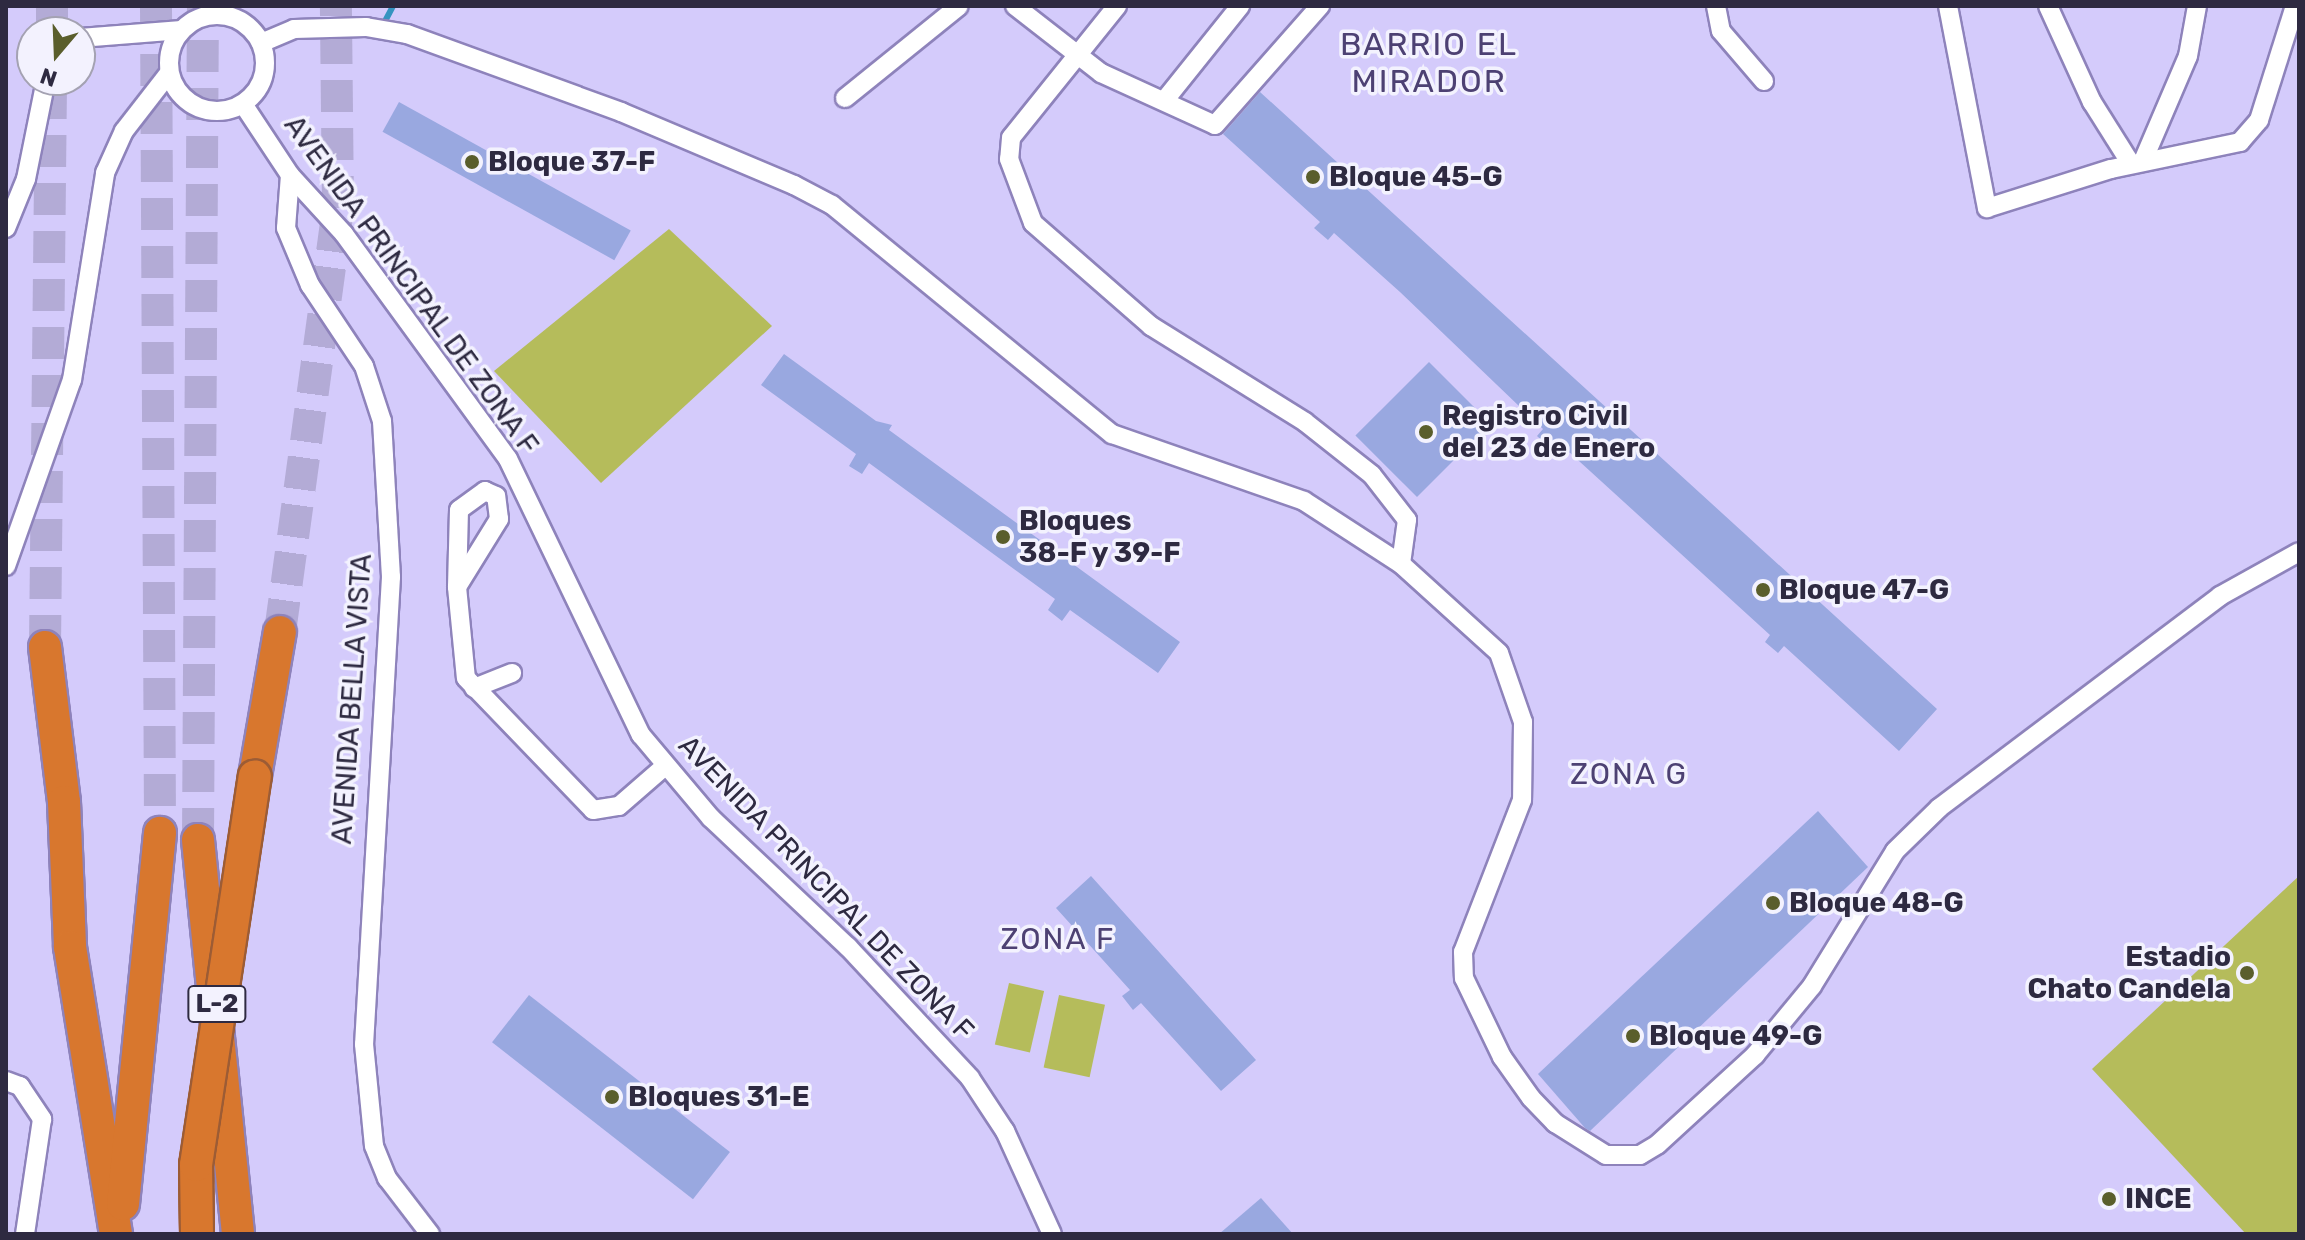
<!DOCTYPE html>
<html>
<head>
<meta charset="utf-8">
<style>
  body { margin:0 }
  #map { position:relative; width:2305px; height:1240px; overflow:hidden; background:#d4cbfb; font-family:Rubik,sans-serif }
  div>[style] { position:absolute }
  .green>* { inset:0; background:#b5bc5b; transform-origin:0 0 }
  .stream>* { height:6px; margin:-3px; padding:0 3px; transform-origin:3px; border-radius:3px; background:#3594c0 }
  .building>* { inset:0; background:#99a8e0; transform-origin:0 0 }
  .highway-tunnel>* { height:32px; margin-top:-16px; transform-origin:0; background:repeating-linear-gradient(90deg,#b3abd6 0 32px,transparent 0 48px) }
  .roads { filter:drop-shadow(2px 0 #8e83bb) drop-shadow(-2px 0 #8e83bb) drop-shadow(0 2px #8e83bb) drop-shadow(0 -2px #8e83bb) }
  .street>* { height:18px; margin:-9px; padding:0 9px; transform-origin:9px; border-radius:9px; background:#fff }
  .street>.ring { margin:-9px; padding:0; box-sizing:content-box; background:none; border:18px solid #fff; border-radius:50% }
  .highway>* { height:32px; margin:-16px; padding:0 16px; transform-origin:16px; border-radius:16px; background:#d8772e }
  .bridges { filter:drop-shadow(2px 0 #9c5c35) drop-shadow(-2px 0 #9c5c35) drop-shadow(0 2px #9c5c35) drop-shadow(0 -2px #9c5c35) }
  .highway-bridge>* { height:32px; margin:-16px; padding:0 16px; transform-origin:16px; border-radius:16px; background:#d8772e }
  .dots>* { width:22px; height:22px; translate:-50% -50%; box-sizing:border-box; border:4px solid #f3f2fe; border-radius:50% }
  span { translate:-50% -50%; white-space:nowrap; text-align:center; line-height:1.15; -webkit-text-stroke:7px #f3f2fe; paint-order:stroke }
  .shield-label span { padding:2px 6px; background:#f3f2fe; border:2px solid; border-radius:6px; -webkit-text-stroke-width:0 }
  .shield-label { font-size:26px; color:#2e2a41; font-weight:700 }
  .poi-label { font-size:28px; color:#2e2a41; font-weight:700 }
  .left { translate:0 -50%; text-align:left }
  .right { translate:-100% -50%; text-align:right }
  .street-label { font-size:28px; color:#2e2a41 }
  .neighbourhood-label { font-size:30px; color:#4d4173; letter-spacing:2px }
  .quarter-label { font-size:32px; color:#4d4173; letter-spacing:2px }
  .frame { position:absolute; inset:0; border:8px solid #2e2a41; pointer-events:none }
  .north { position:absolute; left:16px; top:16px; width:80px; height:80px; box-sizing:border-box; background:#f3f2fe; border:2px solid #a4a2b2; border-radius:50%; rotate:199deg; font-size:22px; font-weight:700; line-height:32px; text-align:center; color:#2e2a41 }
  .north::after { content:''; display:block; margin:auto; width:28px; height:36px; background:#5a5e2c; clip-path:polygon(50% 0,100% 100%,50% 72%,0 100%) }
</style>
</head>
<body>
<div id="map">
  <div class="green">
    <i style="clip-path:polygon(669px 229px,772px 326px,601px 483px,494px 371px)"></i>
    <i style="clip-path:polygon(2299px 876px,2299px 1234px,2246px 1234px,2092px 1069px)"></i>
    <i style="left:1009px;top:983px;width:36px;height:63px;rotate:13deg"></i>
    <i style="left:1059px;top:995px;width:47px;height:74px;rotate:12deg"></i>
  </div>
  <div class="stream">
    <i style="left:383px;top:25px;width:21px;rotate:-62deg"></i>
  </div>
  <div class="building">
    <i style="clip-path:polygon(1260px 92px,1937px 709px,1899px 751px,1784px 646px,1778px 653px,1765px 642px,1770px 635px,1557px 441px,1550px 448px,1537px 436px,1543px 429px,1400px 292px,1334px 233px,1328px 240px,1314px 228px,1320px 222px,1223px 134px)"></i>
    <i style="left:399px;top:102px;width:265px;height:34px;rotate:29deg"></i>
    <i style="clip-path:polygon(784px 354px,876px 421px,892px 425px,889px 430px,1180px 642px,1158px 673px,1070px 610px,1062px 621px,1048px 610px,1055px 599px,869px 463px,862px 474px,849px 466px,856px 454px,761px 385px)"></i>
    <i style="left:1429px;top:362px;width:87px;height:104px;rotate:45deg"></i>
    <i style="clip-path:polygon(1818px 811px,1868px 867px,1590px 1131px,1585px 1128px,1538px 1074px)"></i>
    <i style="clip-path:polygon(1091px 876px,1256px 1060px,1221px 1091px,1141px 1003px,1133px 1010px,1122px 996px,1130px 990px,1056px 908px)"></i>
    <i style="left:529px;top:995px;width:255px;height:60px;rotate:38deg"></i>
    <i style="clip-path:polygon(1261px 1198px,1293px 1234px,1219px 1234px)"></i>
  </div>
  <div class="highway-tunnel">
    <i style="left:156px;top:6px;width:827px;rotate:89.72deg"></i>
    <i style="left:52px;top:32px;width:26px;rotate:-90deg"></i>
    <i style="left:280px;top:632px;width:428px;rotate:-82.2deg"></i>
    <i style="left:338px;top:208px;width:202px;rotate:-90.6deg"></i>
    <i style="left:45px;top:647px;width:567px;rotate:-89.39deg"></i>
    <i style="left:198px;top:840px;width:834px;rotate:-89.66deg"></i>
  </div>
  <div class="roads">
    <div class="street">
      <i style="left:1015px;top:6px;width:109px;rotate:37.9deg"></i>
      <i style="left:1101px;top:73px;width:125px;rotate:24.5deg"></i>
      <i style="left:1215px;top:125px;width:159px;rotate:-48.6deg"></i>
      <i style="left:1117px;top:6px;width:169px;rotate:128.8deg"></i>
      <i style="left:1011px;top:138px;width:21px;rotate:95deg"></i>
      <i style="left:1009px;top:159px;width:68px;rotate:69.4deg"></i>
      <i style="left:1033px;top:223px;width:157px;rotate:41.1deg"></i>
      <i style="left:1151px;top:326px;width:181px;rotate:31.9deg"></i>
      <i style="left:1305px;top:422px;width:85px;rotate:38.3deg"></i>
      <i style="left:1372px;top:475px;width:57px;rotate:52.1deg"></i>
      <i style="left:1407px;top:520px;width:44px;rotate:97.8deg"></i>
      <i style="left:1716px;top:6px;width:25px;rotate:79deg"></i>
      <i style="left:1721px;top:31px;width:66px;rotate:49.3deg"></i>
      <i style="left:1948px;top:6px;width:206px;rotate:79.1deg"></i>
      <i style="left:1987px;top:208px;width:130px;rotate:-17.5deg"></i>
      <i style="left:2111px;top:169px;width:132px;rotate:-11.8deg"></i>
      <i style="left:2240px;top:142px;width:29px;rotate:-49deg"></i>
      <i style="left:2259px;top:120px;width:120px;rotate:-72.5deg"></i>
      <i style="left:2048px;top:6px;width:106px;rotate:65.4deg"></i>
      <i style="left:2092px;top:102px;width:73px;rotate:57.8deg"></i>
      <i class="ring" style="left:169px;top:15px;width:78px;height:78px"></i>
      <i style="left:80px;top:38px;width:102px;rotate:-4.5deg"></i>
      <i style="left:261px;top:43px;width:36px;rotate:-23deg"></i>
      <i style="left:294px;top:29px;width:72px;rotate:-1.6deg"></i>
      <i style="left:366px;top:27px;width:42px;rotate:9.7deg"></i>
      <i style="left:407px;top:34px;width:228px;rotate:20deg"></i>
      <i style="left:621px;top:112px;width:188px;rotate:22.9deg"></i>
      <i style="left:794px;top:185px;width:43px;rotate:27.8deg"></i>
      <i style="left:832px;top:205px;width:362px;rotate:39.3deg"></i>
      <i style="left:1112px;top:434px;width:203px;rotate:19.2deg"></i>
      <i style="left:1304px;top:501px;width:116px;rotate:33deg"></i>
      <i style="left:1401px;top:564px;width:132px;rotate:42.2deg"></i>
      <i style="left:1499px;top:653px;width:73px;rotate:70.8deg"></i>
      <i style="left:1523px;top:722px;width:78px;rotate:90.7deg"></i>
      <i style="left:1522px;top:800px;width:163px;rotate:111.2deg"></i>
      <i style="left:1463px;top:952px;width:26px;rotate:88deg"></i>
      <i style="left:1464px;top:978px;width:88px;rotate:64.3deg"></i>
      <i style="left:1502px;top:1057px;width:50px;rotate:54.7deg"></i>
      <i style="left:1531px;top:1098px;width:35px;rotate:46deg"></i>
      <i style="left:1555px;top:1123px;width:60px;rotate:32.1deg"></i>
      <i style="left:1606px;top:1155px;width:34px"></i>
      <i style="left:1640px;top:1155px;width:21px;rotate:-31deg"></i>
      <i style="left:1658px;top:1144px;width:132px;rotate:-42.5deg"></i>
      <i style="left:1755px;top:1055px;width:89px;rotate:-50.4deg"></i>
      <i style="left:1812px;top:986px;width:158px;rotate:-58.4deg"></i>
      <i style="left:1895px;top:851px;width:62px;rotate:-44.3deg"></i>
      <i style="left:1939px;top:808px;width:352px;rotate:-37deg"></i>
      <i style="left:2220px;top:596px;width:90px;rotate:-29.1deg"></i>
      <i style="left:845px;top:98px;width:146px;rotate:-38.9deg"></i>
      <i style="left:1164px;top:101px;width:122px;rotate:-51.3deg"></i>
      <i style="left:243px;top:104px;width:85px;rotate:56.5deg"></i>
      <i style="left:290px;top:175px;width:80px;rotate:47.5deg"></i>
      <i style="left:344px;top:234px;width:278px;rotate:53.9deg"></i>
      <i style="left:508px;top:459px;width:306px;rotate:64.3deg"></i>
      <i style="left:641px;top:735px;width:109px;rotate:49.9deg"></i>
      <i style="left:711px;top:818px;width:188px;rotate:43.3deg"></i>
      <i style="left:848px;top:947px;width:179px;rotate:47deg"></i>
      <i style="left:970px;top:1078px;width:64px;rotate:56.6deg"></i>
      <i style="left:1005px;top:1131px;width:113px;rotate:65.5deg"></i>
      <i style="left:2143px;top:161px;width:114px;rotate:-66.8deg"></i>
      <i style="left:2188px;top:56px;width:51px;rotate:-79.8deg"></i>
      <i style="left:290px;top:175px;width:53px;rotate:94.3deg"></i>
      <i style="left:286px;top:228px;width:62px;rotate:67.2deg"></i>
      <i style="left:310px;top:285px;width:97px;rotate:56.3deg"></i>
      <i style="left:364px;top:366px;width:58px;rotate:71.9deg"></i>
      <i style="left:382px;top:421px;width:156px;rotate:86.7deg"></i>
      <i style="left:391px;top:577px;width:468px;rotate:93.3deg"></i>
      <i style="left:364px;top:1044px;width:102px;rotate:84.4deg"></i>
      <i style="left:374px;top:1146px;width:35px;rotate:68deg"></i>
      <i style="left:387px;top:1178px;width:71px;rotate:52.5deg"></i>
      <i style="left:6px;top:228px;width:53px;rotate:-67.8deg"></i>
      <i style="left:26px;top:179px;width:101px;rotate:-78.6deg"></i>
      <i style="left:6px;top:566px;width:197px;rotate:-70.5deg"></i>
      <i style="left:72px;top:380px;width:210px;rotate:-80.9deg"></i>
      <i style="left:105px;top:173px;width:46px;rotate:-65.7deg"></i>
      <i style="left:124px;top:131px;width:73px;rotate:-52.2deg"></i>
      <i style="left:457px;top:587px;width:80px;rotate:-58.3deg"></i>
      <i style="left:499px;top:519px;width:23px;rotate:-97deg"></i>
      <i style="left:496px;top:496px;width:12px;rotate:-156deg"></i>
      <i style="left:485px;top:491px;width:32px;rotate:144deg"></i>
      <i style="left:459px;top:510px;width:77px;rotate:91.5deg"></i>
      <i style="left:457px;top:587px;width:91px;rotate:84.4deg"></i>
      <i style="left:466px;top:678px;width:183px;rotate:46.1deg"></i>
      <i style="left:593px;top:810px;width:26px;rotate:-9deg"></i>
      <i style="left:619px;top:806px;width:61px;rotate:-41deg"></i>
      <i style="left:474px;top:688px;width:41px;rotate:-21.5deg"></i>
      <i style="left:6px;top:1081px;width:15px;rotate:20deg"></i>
      <i style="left:20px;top:1086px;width:40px;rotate:56deg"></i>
      <i style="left:42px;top:1119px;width:116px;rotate:98.4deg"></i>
    </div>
    <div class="highway">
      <i style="left:45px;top:647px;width:156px;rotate:83deg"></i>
      <i style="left:64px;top:802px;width:145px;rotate:87.6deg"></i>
      <i style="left:70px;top:947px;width:291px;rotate:80.9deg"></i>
      <i style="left:255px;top:776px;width:146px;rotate:-80.2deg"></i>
      <i style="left:198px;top:840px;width:396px;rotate:84.2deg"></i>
      <i style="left:123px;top:1204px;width:373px;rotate:-84.3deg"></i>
    </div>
  </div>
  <div class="bridges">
    <div class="highway-bridge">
      <i style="left:197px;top:1234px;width:69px;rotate:-90.8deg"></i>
      <i style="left:196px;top:1165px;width:393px;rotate:-81.4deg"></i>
    </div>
  </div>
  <div class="dots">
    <i style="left:472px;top:162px;background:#5a5e2c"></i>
    <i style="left:1313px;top:177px;background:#5a5e2c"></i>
    <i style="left:1426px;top:432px;background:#5a5e2c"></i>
    <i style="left:1003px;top:537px;background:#5a5e2c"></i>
    <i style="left:1763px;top:590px;background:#5a5e2c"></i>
    <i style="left:1773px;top:903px;background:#5a5e2c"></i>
    <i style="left:2247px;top:973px;background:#5a5e2c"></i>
    <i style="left:1633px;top:1036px;background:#5a5e2c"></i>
    <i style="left:612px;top:1097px;background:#5a5e2c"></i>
    <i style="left:2109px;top:1199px;background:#5a5e2c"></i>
  </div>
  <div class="shield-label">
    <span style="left:217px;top:1004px">L-2</span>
  </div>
  <div class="poi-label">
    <span class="left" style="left:488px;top:162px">Bloque 37-F</span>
    <span class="left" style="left:1329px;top:177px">Bloque 45-G</span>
    <span class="left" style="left:1442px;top:432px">Registro Civil<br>del 23 de Enero</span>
    <span class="left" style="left:1019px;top:537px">Bloques<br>38-F y 39-F</span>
    <span class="left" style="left:1779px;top:590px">Bloque 47-G</span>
    <span class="left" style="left:1789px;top:903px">Bloque 48-G</span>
    <span class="right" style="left:2231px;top:973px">Estadio<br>Chato Candela</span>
    <span class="left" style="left:1649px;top:1036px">Bloque 49-G</span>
    <span class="left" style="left:628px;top:1097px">Bloques 31-E</span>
    <span class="left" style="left:2125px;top:1199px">INCE</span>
  </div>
  <div class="street-label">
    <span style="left:411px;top:285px;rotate:54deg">AVENIDA PRINCIPAL DE ZONA F</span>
    <span style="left:352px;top:699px;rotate:-86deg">AVENIDA BELLA VISTA</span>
    <span style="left:826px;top:888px;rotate:46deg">AVENIDA PRINCIPAL DE ZONA F</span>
  </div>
  <div class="neighbourhood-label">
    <span style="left:1629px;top:774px">ZONA G</span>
    <span style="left:1058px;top:939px">ZONA F</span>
  </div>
  <div class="quarter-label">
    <span style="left:1429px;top:63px">BARRIO EL<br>MIRADOR</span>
  </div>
  <div class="frame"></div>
  <div class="north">N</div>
</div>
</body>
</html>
